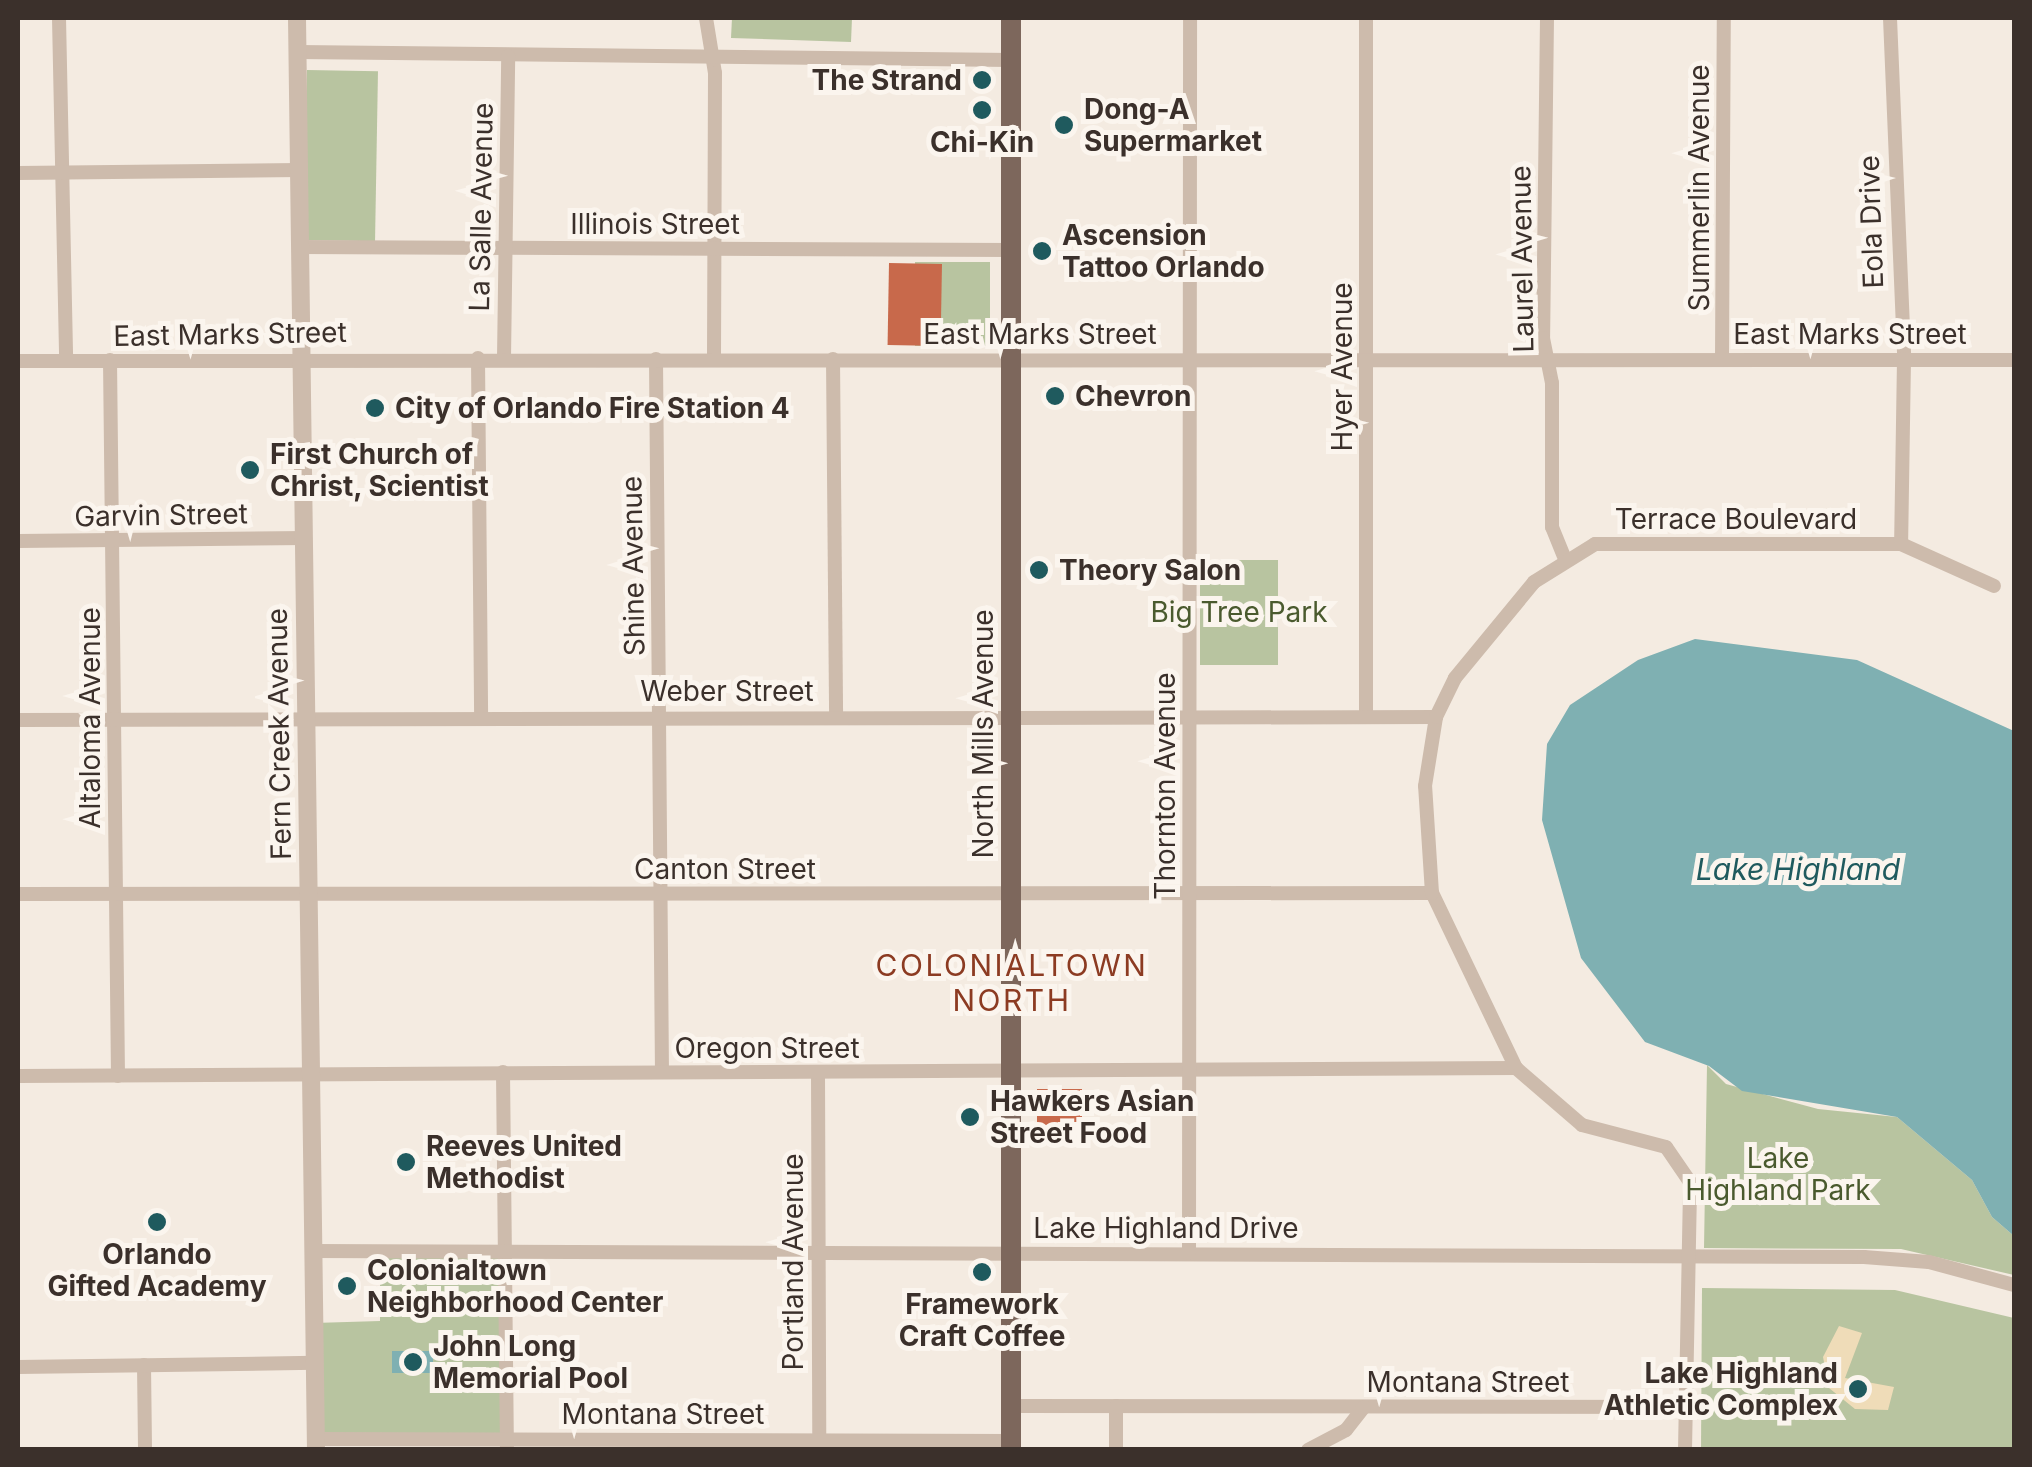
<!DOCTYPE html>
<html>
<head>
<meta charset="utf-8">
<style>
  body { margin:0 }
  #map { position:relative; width:2032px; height:1467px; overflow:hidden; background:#f4ebe1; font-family:Inter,sans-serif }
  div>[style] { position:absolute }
  .green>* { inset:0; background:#b8c4a0; transform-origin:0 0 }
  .sand>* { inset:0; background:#efdcb8 }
  .water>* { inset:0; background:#7fb0b2; transform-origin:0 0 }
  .building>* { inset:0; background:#c8694b; transform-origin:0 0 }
  .minor>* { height:14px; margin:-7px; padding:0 7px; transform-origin:7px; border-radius:7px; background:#cdbbac }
  .tertiary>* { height:18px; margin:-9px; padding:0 9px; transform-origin:9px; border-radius:9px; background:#cdbbac }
  .primary>* { height:20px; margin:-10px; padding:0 10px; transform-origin:10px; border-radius:10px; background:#7d675c }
  .dots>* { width:28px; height:28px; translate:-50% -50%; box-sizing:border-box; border:5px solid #fbf5ee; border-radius:50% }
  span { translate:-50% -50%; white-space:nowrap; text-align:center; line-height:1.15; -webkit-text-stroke:10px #fbf5ee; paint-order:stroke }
  .poi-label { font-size:28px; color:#3b302b; font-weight:700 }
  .right { translate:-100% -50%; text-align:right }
  .left { translate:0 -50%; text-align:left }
  .street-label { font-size:28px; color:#3b302b }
  .park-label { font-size:28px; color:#4a5a2e }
  .water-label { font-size:30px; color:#1f5a5e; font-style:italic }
  .neighbourhood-label { font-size:30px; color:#8c3b22; letter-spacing:2.5px }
  .frame { position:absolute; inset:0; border:20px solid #3b302b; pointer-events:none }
</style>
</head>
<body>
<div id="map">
  <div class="green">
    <i style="clip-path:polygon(732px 18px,852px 18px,851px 42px,731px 38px)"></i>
    <i style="left:307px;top:70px;width:71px;height:170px;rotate:1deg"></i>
    <i style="left:990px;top:262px;width:84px;height:75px;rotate:90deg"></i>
    <i style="left:1200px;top:560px;width:78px;height:105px"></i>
    <i style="clip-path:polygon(1707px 1065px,1726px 1084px,1818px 1109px,1897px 1117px,1972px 1180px,1992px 1217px,2014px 1236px,2014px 1275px,1901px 1249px,1704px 1248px)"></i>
    <i style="clip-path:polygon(380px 1251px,505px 1251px,507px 1439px,316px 1438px,314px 1323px,380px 1321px)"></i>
    <i style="clip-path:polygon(1702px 1288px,1895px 1290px,2014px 1318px,2014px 1449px,1701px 1450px)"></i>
  </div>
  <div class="sand">
    <i style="clip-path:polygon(1839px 1326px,1862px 1333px,1845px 1378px,1894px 1387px,1888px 1410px,1855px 1409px,1829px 1388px,1823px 1357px)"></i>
  </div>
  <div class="water">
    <i style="clip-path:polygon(1695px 639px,1857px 660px,2014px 731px,2014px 1236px,1992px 1217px,1972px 1180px,1897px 1117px,1742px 1091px,1709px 1066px,1645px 1042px,1581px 958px,1542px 820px,1547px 744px,1570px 705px,1638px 660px)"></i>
    <i style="left:392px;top:1351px;width:41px;height:22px"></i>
  </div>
  <div class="building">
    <i style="left:889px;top:263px;width:53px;height:82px;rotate:1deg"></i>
    <i style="left:1037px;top:1089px;width:45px;height:45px"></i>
  </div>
  <div class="minor">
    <i style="left:59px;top:18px;width:342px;rotate:88.8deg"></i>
    <i style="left:706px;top:18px;width:56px;rotate:80.7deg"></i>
    <i style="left:715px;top:73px;width:285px;rotate:90.2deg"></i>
    <i style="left:1366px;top:18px;width:699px;rotate:90deg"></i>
    <i style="left:1547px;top:18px;width:320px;rotate:90.7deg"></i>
    <i style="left:1543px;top:338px;width:46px;rotate:78.7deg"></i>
    <i style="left:1552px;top:383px;width:144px;rotate:90deg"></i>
    <i style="left:1552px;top:527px;width:31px;rotate:68deg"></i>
    <i style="left:1890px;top:18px;width:341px;rotate:87.6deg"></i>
    <i style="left:1904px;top:359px;width:185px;rotate:90.9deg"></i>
    <i style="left:298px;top:52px;width:713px;rotate:0.64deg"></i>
    <i style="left:18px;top:173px;width:281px;rotate:-0.6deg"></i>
    <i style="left:300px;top:247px;width:711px;rotate:0.24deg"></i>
    <i style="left:478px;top:358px;width:357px;rotate:89.5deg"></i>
    <i style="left:504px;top:358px;width:302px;rotate:-89.2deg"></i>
    <i style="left:656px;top:359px;width:713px;rotate:89.52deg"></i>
    <i style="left:833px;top:359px;width:358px;rotate:89.5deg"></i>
    <i style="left:1722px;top:359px;width:341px;rotate:-89.7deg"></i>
    <i style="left:110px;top:360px;width:716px;rotate:89.36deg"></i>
    <i style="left:18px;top:361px;width:1996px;rotate:-0.03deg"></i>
    <i style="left:18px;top:541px;width:287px;rotate:-0.6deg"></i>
    <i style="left:18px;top:720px;width:1418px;rotate:-0.12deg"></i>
    <i style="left:18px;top:894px;width:1414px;rotate:-0.04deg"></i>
    <i style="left:503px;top:1072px;width:378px;rotate:89.4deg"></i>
    <i style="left:818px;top:1073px;width:377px;rotate:89.8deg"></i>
    <i style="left:18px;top:1076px;width:1498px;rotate:-0.31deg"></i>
    <i style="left:313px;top:1251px;width:1551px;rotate:0.22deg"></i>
    <i style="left:1864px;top:1257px;width:65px;rotate:4.4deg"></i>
    <i style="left:1929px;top:1262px;width:88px;rotate:15.1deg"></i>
    <i style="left:1189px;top:1253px;width:1235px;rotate:-89.95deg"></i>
    <i style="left:144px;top:1365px;width:85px;rotate:89.3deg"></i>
    <i style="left:18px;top:1367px;width:297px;rotate:-0.8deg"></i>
    <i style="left:1010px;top:1406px;width:675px;rotate:0.08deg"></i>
    <i style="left:1116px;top:1406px;width:44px;rotate:90deg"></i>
    <i style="left:316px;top:1439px;width:695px;rotate:0.16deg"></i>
    <i style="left:1308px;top:1450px;width:43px;rotate:-27.8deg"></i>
    <i style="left:1346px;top:1430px;width:29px;rotate:-52deg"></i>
    <i style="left:1685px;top:1450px;width:268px;rotate:-88.9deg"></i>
    <i style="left:1690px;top:1182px;width:42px;rotate:-124.4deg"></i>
    <i style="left:1666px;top:1147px;width:87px;rotate:-165.3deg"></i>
    <i style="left:1582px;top:1125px;width:87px;rotate:-139.2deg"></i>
    <i style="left:1516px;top:1068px;width:194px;rotate:-115.6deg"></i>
    <i style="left:1432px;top:893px;width:107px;rotate:-93.7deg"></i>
    <i style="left:1425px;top:786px;width:70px;rotate:-80.9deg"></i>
    <i style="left:1436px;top:717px;width:43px;rotate:-64deg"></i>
    <i style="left:1455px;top:678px;width:124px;rotate:-50.5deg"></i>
    <i style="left:1534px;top:582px;width:72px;rotate:-31.9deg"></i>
    <i style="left:1595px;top:544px;width:306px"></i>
    <i style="left:1901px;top:544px;width:102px;rotate:24.3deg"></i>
  </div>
  <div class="tertiary">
    <i style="left:297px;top:18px;width:1432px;rotate:89.24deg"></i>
  </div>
  <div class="primary">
    <i style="left:1011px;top:1450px;width:1432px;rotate:-90deg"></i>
  </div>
  <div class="dots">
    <i style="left:982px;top:80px;background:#1f5a5e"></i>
    <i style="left:982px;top:110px;background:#1f5a5e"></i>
    <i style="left:1064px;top:125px;background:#1f5a5e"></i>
    <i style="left:1042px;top:251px;background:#1f5a5e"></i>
    <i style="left:1055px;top:396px;background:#1f5a5e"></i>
    <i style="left:375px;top:408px;background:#1f5a5e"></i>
    <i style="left:250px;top:470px;background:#1f5a5e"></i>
    <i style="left:1039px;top:570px;background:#1f5a5e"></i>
    <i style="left:970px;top:1117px;background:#1f5a5e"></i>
    <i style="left:406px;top:1162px;background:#1f5a5e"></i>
    <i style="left:157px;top:1222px;background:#1f5a5e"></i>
    <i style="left:982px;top:1272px;background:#1f5a5e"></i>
    <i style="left:347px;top:1286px;background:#1f5a5e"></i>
    <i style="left:413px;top:1362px;background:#1f5a5e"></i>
    <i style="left:1858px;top:1389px;background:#1f5a5e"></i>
  </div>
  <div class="poi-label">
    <span class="right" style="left:962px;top:80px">The Strand</span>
    <span class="left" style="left:1084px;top:125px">Dong-A<br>Supermarket</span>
    <span style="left:982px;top:142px">Chi-Kin</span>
    <span class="left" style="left:1062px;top:251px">Ascension<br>Tattoo Orlando</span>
    <span class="left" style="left:1075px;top:396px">Chevron</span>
    <span class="left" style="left:395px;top:408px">City of Orlando Fire Station 4</span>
    <span class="left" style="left:270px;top:470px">First Church of<br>Christ, Scientist</span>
    <span class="left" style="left:1059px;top:570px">Theory Salon</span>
    <span class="left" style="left:990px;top:1117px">Hawkers Asian<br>Street Food</span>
    <span class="left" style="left:426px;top:1162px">Reeves United<br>Methodist</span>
    <span style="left:157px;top:1270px">Orlando<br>Gifted Academy</span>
    <span class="left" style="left:367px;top:1286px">Colonialtown<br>Neighborhood Center</span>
    <span style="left:982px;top:1320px">Framework<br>Craft Coffee</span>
    <span class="left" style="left:433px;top:1362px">John Long<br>Memorial Pool</span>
    <span class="right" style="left:1838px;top:1389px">Lake Highland<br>Athletic Complex</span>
  </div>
  <div class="street-label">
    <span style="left:1699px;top:188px;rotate:-90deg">Summerlin Avenue</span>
    <span style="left:481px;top:207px;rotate:-89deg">La Salle Avenue</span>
    <span style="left:1871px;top:222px;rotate:-92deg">Eola Drive</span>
    <span style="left:655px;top:224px">Illinois Street</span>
    <span style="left:1522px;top:259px;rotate:-91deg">Laurel Avenue</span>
    <span style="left:230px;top:334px;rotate:-1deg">East Marks Street</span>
    <span style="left:1040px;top:334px">East Marks Street</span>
    <span style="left:1850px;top:334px">East Marks Street</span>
    <span style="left:1342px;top:367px;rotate:-90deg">Hyer Avenue</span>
    <span style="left:161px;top:515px;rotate:-1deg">Garvin Street</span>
    <span style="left:1736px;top:519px">Terrace Boulevard</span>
    <span style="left:633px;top:566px;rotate:-91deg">Shine Avenue</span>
    <span style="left:727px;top:691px">Weber Street</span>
    <span style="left:90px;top:718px;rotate:-90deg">Altaloma Avenue</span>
    <span style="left:279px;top:734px;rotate:-91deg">Fern Creek Avenue</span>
    <span style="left:983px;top:734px;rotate:-90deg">North Mills Avenue</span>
    <span style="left:1165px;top:786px;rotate:-90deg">Thornton Avenue</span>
    <span style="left:725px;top:869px">Canton Street</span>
    <span style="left:767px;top:1048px">Oregon Street</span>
    <span style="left:1166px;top:1228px">Lake Highland Drive</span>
    <span style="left:793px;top:1262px;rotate:-90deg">Portland Avenue</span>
    <span style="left:1468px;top:1382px">Montana Street</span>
    <span style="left:663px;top:1414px">Montana Street</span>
  </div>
  <div class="park-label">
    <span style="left:1239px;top:612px">Big Tree Park</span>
    <span style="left:1778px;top:1174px">Lake<br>Highland Park</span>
  </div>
  <div class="water-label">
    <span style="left:1798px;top:869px">Lake Highland</span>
  </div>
  <div class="neighbourhood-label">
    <span style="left:1012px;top:982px">COLONIALTOWN<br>NORTH</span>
  </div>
  <div class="frame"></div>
</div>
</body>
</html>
